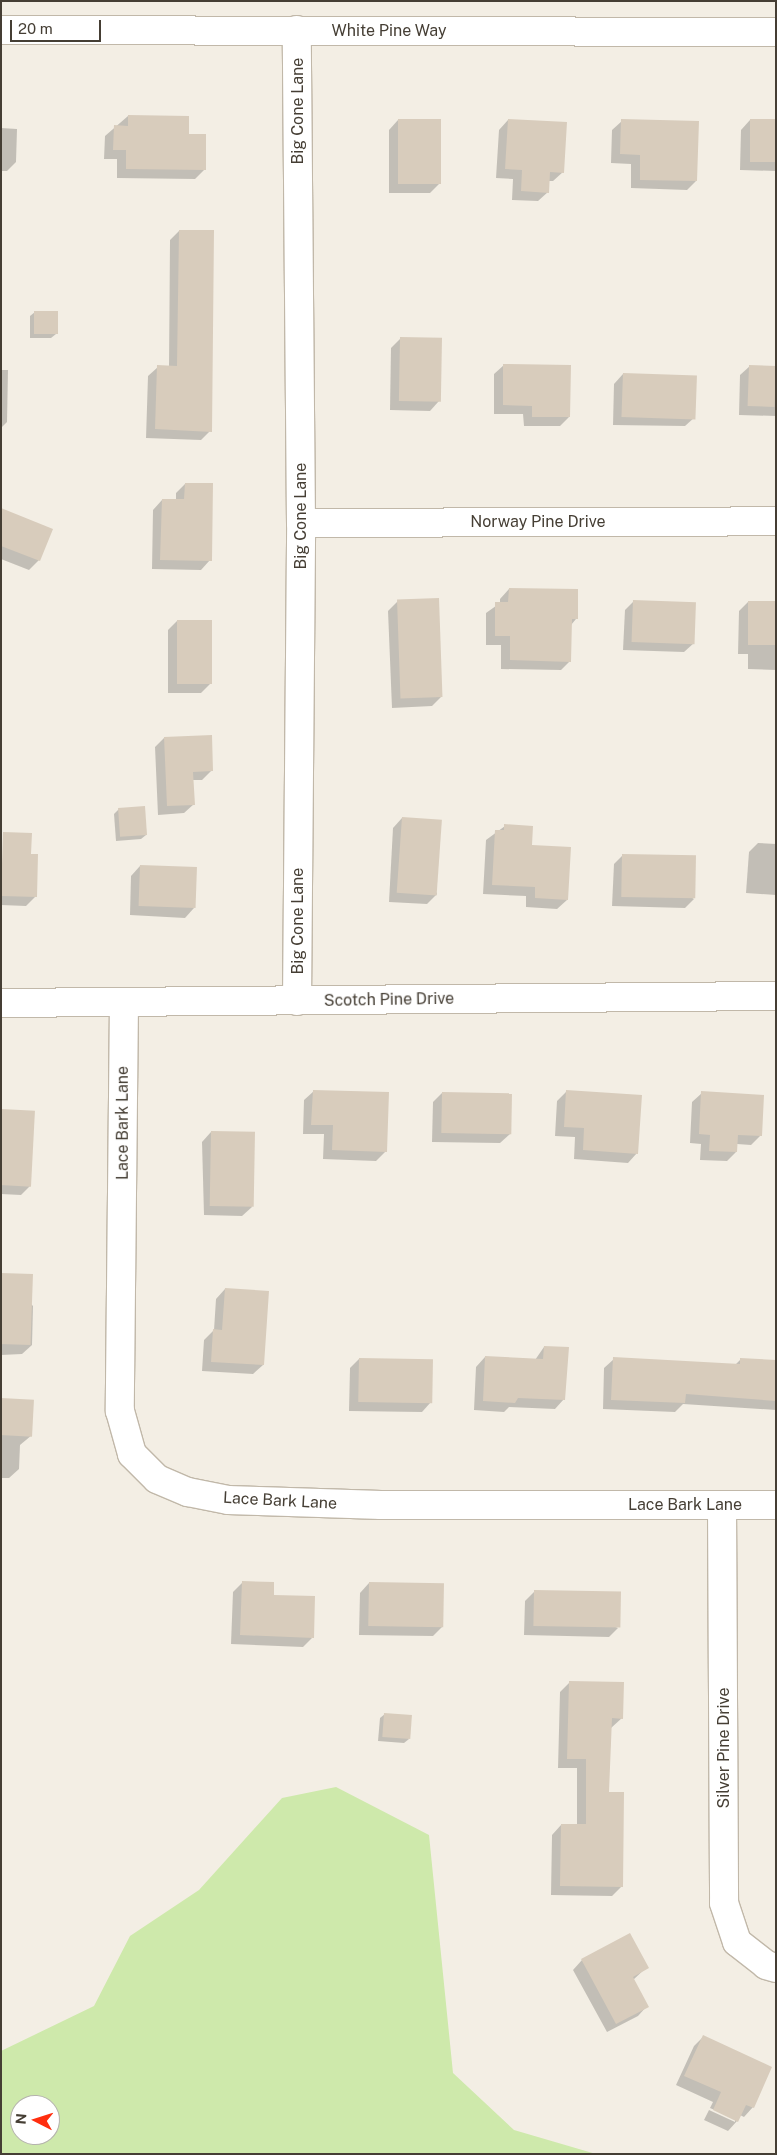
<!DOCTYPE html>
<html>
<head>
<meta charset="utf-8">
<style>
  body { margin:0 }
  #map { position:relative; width:777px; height:2155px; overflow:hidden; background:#f3eee4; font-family:"Public Sans",sans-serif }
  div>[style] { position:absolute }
  .green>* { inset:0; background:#cee9ab }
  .shadow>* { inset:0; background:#0003 }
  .building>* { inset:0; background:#d8ccbc; transform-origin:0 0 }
  .roads { filter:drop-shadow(1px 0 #c1b8a9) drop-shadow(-1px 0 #c1b8a9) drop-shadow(0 1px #c1b8a9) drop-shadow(0 -1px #c1b8a9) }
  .street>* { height:28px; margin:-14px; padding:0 14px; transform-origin:14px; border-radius:14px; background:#fff }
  span { translate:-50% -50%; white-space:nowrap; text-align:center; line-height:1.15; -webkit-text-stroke:4px #fff; paint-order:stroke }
  .street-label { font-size:16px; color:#453e34 }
  .frame { position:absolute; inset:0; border:2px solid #453e34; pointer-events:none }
  .north { position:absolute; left:10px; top:2095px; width:50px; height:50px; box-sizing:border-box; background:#fff; border:1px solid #b5b2ae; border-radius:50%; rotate:275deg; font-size:14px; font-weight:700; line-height:20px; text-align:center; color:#453e34 }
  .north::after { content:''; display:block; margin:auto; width:18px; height:22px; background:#ff2e0f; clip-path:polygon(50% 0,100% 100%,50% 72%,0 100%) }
  .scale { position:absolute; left:10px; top:20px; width:91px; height:22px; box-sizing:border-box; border:2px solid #453e34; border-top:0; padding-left:6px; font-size:15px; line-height:18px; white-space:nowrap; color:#453e34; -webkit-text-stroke:4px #fff; paint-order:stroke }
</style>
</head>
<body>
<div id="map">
  <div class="green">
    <i style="clip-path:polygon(evenodd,336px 1787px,429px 1835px,453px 2073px,514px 2130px,596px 2154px,1px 2154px,1px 2051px,94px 2006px,130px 1936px,199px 1890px,282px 1798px,336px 1787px,20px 2105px,50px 2105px,50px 2135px,20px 2135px,20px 2105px)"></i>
  </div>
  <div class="shadow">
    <i style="clip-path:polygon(128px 116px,188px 135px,205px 169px,195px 179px,117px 178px,117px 159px,104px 159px,105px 136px)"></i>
    <i style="clip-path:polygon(398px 120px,440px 183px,430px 193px,389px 193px,389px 130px)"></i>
    <i style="clip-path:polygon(508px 120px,563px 172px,553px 181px,548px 181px,548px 192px,538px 201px,512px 200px,513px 179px,496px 178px,499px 130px)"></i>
    <i style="clip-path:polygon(750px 120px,776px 121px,776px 171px,740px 170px,741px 130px)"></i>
    <i style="clip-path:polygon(622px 121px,696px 181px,687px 190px,631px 188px,631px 164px,611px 163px,612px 130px)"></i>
    <i style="clip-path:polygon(1px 128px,17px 129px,16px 162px,7px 171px,1px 171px)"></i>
    <i style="clip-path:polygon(179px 231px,210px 431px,201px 440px,146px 438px,148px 376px,158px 367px,169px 367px,170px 240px)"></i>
    <i style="clip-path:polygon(35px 312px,56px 334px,51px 338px,30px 338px,30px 316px)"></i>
    <i style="clip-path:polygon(401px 338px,439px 401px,430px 411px,390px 410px,391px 348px)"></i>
    <i style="clip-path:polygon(504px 365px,569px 417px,560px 426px,524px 426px,523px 414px,494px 414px,494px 374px)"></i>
    <i style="clip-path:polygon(750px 366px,776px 367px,776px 416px,739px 415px,740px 375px)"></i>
    <i style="clip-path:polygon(1px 370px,8px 370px,7px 422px,1px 428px)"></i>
    <i style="clip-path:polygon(623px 374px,695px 417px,685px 426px,613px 425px,614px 384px)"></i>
    <i style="clip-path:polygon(185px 484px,210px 560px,201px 570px,152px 569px,153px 510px,162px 500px,176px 501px,176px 493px)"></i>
    <i style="clip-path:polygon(1px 512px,39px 560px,29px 570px,1px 559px)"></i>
    <i style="clip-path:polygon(509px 589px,576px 619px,571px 625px,570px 661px,561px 670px,501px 669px,501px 645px,486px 645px,486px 613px,500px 603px,500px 599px)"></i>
    <i style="clip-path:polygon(398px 601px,441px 697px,432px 706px,392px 708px,388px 611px)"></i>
    <i style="clip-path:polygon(634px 601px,694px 643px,684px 652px,623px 650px,625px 610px)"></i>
    <i style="clip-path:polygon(776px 601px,776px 670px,748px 669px,748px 654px,738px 654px,739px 611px,748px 602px)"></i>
    <i style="clip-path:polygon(177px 621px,210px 684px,201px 693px,168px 693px,168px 630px)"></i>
    <i style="clip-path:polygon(164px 738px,212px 770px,202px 780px,192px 780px,194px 804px,184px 813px,158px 815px,155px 747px)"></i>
    <i style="clip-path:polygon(119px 809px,146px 835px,141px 839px,116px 841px,114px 814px)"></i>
    <i style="clip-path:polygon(402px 818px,437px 894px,427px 904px,389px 902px,393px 828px)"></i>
    <i style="clip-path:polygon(505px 826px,530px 846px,567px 900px,557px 909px,526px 907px,526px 896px,483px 894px,486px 840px)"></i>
    <i style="clip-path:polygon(4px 834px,30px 855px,36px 896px,26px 906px,1px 905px)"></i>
    <i style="clip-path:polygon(758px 843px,776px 844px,776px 895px,746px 893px,749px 852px)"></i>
    <i style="clip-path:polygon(623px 855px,694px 899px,685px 908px,612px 906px,614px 864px)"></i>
    <i style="clip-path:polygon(140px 866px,194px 908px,185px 918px,130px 915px,131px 876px)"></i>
    <i style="clip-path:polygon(314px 1091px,386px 1151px,376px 1161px,323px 1159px,324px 1134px,303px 1134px,304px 1100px)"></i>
    <i style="clip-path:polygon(566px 1092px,637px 1153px,628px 1163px,574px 1159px,575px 1137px,555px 1136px,557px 1101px)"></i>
    <i style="clip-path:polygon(442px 1093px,510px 1134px,500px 1143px,432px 1142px,433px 1102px)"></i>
    <i style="clip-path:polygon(702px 1093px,761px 1135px,751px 1145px,737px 1144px,736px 1152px,727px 1161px,700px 1160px,701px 1144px,690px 1143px,692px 1102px)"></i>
    <i style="clip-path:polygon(1px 1110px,34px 1112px,30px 1186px,21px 1195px,1px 1194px)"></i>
    <i style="clip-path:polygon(211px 1132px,252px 1207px,242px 1216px,204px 1215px,202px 1142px)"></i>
    <i style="clip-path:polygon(1px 1274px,33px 1306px,32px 1345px,22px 1354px,1px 1355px)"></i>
    <i style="clip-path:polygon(225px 1289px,263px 1365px,253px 1374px,202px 1371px,204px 1340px,214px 1330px,216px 1299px)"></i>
    <i style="clip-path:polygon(544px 1347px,564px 1399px,555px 1409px,509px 1407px,504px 1412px,474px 1410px,476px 1367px,485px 1357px,535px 1360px)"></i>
    <i style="clip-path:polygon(359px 1359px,431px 1402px,422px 1412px,349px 1411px,350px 1368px)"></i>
    <i style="clip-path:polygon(614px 1359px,735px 1365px,741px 1359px,776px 1361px,776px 1410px,683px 1404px,675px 1412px,603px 1409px,604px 1368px)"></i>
    <i style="clip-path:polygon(1px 1399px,32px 1435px,20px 1445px,19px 1469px,9px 1478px,1px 1478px)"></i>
    <i style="clip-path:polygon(242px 1583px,312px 1638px,303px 1647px,231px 1644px,233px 1592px)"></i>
    <i style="clip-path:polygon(369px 1583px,442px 1627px,433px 1636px,359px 1635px,360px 1593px)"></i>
    <i style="clip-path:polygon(535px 1591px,618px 1628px,609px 1637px,524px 1635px,525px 1601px)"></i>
    <i style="clip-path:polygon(570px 1682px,622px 1718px,611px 1728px,608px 1793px,622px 1886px,612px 1896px,551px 1895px,552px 1835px,561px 1825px,577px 1825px,577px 1768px,558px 1768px,560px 1692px)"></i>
    <i style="clip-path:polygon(385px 1714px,409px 1739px,404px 1743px,378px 1741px,380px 1718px)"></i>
    <i style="clip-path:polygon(582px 1960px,647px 1967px,633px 1980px,647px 2006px,638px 2016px,607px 2032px,573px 1970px)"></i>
    <i style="clip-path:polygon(703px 2037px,753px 2107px,744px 2117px,740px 2115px,737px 2121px,728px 2131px,704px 2120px,709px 2110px,735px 2122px,735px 2119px,710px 2108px,713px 2102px,676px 2085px,694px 2046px)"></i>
  </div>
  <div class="building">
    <i style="clip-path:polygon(128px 115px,189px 116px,189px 134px,206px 134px,206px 170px,126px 169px,126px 150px,113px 150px,114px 125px,128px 126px)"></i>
    <i style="left:398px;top:119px;width:43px;height:65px"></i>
    <i style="clip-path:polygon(508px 119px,567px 122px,564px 173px,550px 172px,549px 193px,521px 191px,522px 170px,505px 169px)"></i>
    <i style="clip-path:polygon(621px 119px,699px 121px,697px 181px,640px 180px,640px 155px,620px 154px)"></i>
    <i style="left:750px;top:119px;width:26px;height:43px"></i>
    <i style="clip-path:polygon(179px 230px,214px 230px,212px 432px,155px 429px,157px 365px,177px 366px)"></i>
    <i style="left:34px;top:311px;width:24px;height:23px"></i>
    <i style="left:400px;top:337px;width:42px;height:64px;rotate:1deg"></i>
    <i style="clip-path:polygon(503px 364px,571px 365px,570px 417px,532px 417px,532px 406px,503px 405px)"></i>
    <i style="left:749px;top:365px;width:27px;height:41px;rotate:2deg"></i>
    <i style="left:623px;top:373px;width:74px;height:44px;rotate:2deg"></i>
    <i style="clip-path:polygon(185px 483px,213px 483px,212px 561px,160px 560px,162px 499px,184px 499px)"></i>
    <i style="clip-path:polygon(1px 508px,53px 529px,40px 561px,1px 546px)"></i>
    <i style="clip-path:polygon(509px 588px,578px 589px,578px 619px,572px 619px,571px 662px,510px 660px,510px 636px,495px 636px,495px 602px,508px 602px)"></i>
    <i style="left:439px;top:598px;width:99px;height:42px;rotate:88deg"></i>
    <i style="left:633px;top:600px;width:63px;height:42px;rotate:2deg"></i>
    <i style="left:748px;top:601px;width:28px;height:44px"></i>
    <i style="left:177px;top:620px;width:35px;height:64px"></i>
    <i style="clip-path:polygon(212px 735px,213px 771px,193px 772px,195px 805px,167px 806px,164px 737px)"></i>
    <i style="left:145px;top:806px;width:29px;height:27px;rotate:86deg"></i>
    <i style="left:402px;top:817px;width:40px;height:76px;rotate:4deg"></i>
    <i style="clip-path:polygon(504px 824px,533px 826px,532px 845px,571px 847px,568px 900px,535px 898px,535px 887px,492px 885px,495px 830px,504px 830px)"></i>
    <i style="clip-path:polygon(3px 832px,32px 833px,31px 854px,38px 854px,37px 897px,1px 896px)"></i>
    <i style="left:622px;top:854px;width:74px;height:43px;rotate:1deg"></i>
    <i style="left:140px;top:865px;width:57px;height:41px;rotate:2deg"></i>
    <i style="clip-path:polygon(313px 1090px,389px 1092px,387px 1152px,332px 1150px,333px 1125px,311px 1125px)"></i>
    <i style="clip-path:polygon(566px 1090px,642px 1095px,638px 1154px,583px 1150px,584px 1128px,564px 1127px)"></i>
    <i style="clip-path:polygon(701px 1091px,764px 1095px,762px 1136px,738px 1135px,737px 1152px,709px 1151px,710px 1135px,699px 1134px)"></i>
    <i style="left:442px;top:1092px;width:70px;height:41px;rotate:1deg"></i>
    <i style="left:1px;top:1109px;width:34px;height:76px;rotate:3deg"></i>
    <i style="left:211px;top:1131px;width:44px;height:75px;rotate:1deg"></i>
    <i style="left:1px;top:1273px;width:32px;height:71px;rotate:2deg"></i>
    <i style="clip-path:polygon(225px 1288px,269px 1291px,264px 1365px,211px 1362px,213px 1329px,222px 1330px)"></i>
    <i style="clip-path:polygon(544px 1346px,569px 1347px,565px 1400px,518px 1398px,515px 1403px,483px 1401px,485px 1356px,543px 1359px)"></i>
    <i style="clip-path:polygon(613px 1357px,740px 1364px,740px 1358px,776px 1360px,776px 1401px,686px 1394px,685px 1403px,611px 1400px)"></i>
    <i style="left:359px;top:1358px;width:74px;height:44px;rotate:1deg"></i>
    <i style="left:1px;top:1398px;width:33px;height:37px;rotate:3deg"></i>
    <i style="clip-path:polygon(242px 1581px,274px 1582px,274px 1595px,315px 1596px,314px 1638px,240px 1635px)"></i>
    <i style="left:369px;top:1582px;width:75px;height:44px;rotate:1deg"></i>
    <i style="left:534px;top:1590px;width:87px;height:36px;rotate:1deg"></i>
    <i style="clip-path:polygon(569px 1681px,624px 1682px,623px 1719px,612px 1718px,609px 1792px,624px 1792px,623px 1887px,560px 1886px,561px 1824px,586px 1824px,586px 1759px,567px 1759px)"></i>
    <i style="left:384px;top:1713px;width:28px;height:24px;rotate:4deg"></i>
    <i style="clip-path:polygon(630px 1933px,649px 1968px,633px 1977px,649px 2007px,616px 2024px,581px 1959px)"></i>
    <i style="clip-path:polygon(703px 2035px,772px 2067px,754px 2108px,746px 2105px,738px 2122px,713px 2110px,721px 2092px,684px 2076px)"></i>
  </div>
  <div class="roads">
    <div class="street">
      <i style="left:1px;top:30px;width:775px;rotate:0.15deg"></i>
      <i style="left:301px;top:523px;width:475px;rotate:-0.2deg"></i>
      <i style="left:297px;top:1001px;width:478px;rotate:-89.5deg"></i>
      <i style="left:301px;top:523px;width:493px;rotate:-90.5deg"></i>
      <i style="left:124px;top:1002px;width:409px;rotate:90.6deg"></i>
      <i style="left:120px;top:1411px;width:45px;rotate:74.4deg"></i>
      <i style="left:132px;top:1454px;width:35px;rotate:45deg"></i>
      <i style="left:157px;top:1479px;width:34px;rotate:23deg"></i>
      <i style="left:188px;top:1492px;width:41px;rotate:11.3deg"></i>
      <i style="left:228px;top:1500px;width:153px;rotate:1.9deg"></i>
      <i style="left:381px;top:1505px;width:395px"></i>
      <i style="left:1px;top:1003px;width:775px;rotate:-0.52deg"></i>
      <i style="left:722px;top:1505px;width:398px;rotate:89.7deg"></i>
      <i style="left:724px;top:1903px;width:41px;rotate:71.6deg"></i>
      <i style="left:737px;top:1942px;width:37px;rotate:38deg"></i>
      <i style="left:766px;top:1965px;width:10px;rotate:17deg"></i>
    </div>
  </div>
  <div class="street-label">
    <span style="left:389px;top:31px">White Pine Way</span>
    <span style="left:298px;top:111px;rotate:-90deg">Big Cone Lane</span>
    <span style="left:301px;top:516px;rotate:-90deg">Big Cone Lane</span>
    <span style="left:538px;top:522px">Norway Pine Drive</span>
    <span style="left:298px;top:921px;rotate:-90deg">Big Cone Lane</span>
    <span style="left:389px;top:1000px;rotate:-1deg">Scotch Pine Drive</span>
    <span style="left:123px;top:1123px;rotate:-90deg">Lace Bark Lane</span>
    <span style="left:280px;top:1501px;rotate:3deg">Lace Bark Lane</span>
    <span style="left:685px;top:1505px">Lace Bark Lane</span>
    <span style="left:724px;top:1748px;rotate:-90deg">Silver Pine Drive</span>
  </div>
  <div class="frame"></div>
  <div class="north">N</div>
  <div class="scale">20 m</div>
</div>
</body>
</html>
